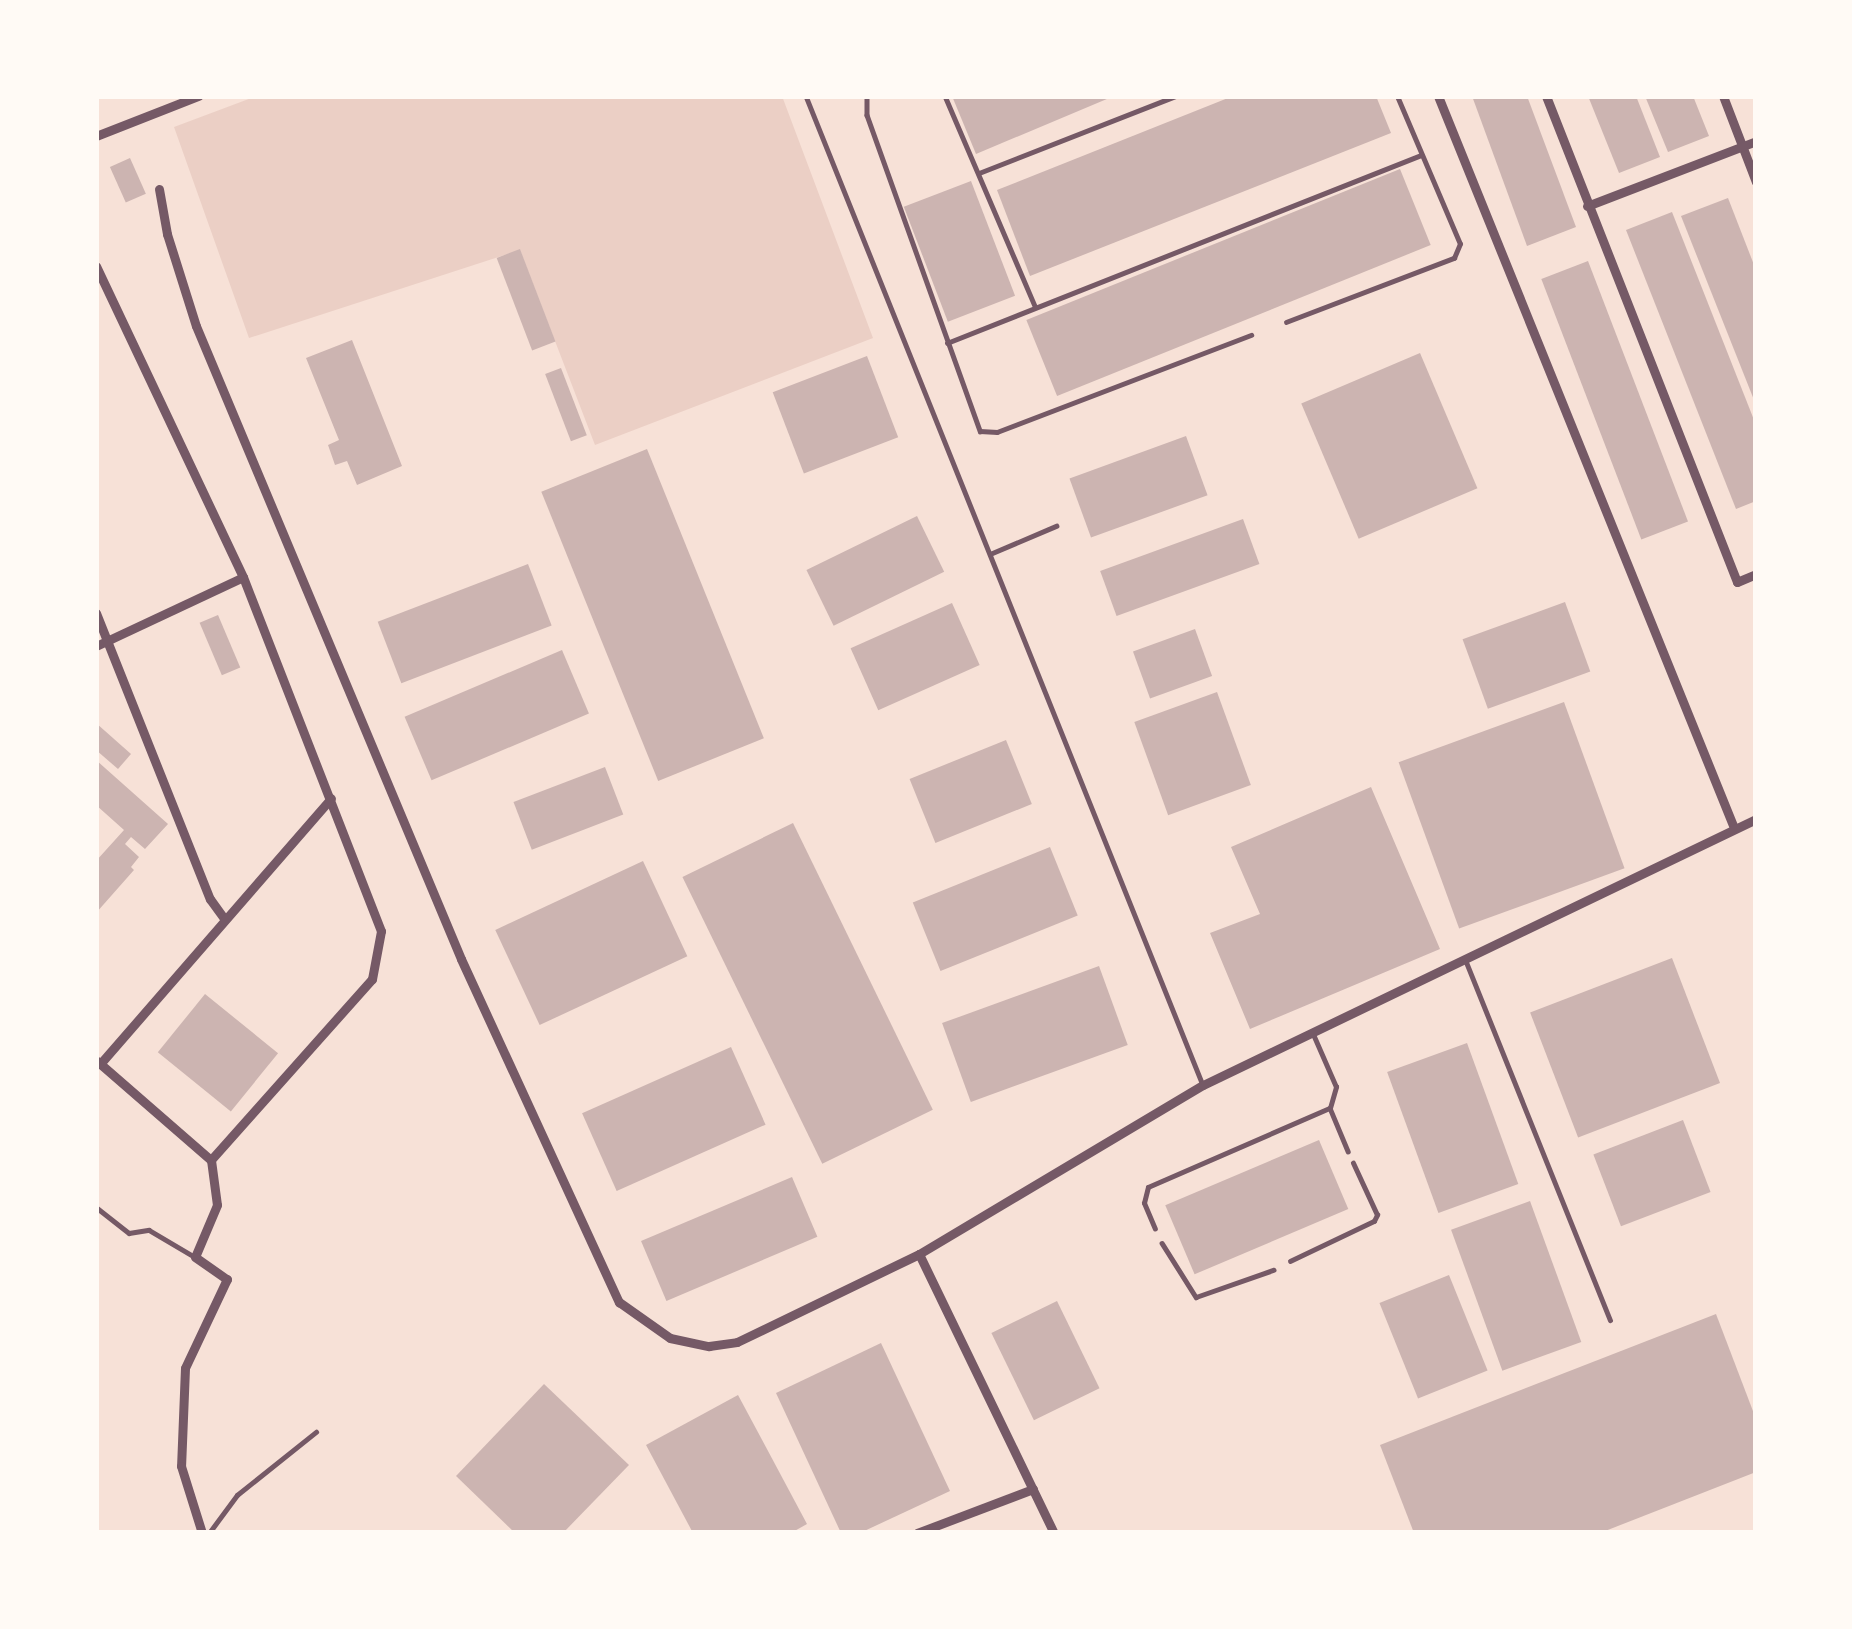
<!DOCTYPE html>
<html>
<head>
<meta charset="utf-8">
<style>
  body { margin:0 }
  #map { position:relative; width:1852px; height:1629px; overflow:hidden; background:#f7e1d7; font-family:Signika,sans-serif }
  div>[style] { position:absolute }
  .green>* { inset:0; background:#ebcfc5 }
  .building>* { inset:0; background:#ccb4b1; transform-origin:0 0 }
  .service>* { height:4.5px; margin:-2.25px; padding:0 2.25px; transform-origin:2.25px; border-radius:2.25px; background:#755966 }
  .minor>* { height:9px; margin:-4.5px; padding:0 4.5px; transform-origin:4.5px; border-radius:4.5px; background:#755966 }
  span { translate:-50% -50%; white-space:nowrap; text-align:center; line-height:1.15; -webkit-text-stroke:12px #fffaf5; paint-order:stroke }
  .frame { position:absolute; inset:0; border:99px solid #fffaf5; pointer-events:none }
</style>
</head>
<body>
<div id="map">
  <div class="green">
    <i style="clip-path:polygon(257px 96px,782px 96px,873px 338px,595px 445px,520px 250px,249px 338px,174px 127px)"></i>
  </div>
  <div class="building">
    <i style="clip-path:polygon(952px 96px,1114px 96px,976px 154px)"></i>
    <i style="clip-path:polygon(1233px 96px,1376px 96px,1391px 133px,1030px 276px,997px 190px)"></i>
    <i style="clip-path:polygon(1472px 96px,1527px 96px,1576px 227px,1527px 246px)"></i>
    <i style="clip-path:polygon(1588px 96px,1636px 96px,1660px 157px,1619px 173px)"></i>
    <i style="clip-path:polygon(1645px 96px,1693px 96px,1709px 136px,1668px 152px)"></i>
    <i style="left:130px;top:158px;width:39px;height:22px;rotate:66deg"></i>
    <i style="left:1400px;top:169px;width:82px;height:403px;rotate:68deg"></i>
    <i style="left:971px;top:181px;width:123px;height:72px;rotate:69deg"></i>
    <i style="clip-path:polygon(1728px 198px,1756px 270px,1756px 405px,1681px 216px)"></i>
    <i style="clip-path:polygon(1672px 212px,1756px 425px,1756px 501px,1736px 509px,1626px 230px)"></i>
    <i style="left:520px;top:249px;width:99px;height:25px;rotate:69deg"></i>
    <i style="left:1588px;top:261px;width:279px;height:50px;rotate:69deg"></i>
    <i style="clip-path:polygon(352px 340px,402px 466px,357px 485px,347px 461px,335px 465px,328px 445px,339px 440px,306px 358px)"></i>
    <i style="left:1420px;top:353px;width:147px;height:129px;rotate:67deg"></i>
    <i style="left:867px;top:356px;width:87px;height:101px;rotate:69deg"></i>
    <i style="left:561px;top:368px;width:72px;height:17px;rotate:69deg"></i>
    <i style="left:1186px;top:436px;width:63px;height:124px;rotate:70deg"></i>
    <i style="left:647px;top:449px;width:312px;height:114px;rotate:68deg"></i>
    <i style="left:917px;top:516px;width:62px;height:123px;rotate:64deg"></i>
    <i style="left:1243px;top:519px;width:48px;height:152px;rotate:70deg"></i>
    <i style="left:528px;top:564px;width:66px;height:161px;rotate:69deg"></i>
    <i style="left:1565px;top:602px;width:74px;height:109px;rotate:70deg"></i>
    <i style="left:952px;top:603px;width:68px;height:111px;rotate:66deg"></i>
    <i style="left:218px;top:615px;width:57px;height:20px;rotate:67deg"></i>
    <i style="left:1195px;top:629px;width:50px;height:66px;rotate:70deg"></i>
    <i style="left:562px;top:650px;width:69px;height:171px;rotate:67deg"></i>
    <i style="left:1217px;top:692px;width:99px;height:88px;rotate:70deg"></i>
    <i style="left:1564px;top:702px;width:177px;height:176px;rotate:70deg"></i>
    <i style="clip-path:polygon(96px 723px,131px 754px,118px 769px,96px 750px)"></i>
    <i style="left:1006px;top:740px;width:69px;height:104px;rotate:68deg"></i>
    <i style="clip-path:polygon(96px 760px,168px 824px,145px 849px,131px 837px,125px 844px,139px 857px,131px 867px,134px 870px,96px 913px,96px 861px,124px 830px,96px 805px)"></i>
    <i style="left:605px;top:767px;width:51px;height:98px;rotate:69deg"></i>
    <i style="clip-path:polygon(1371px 787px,1440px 949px,1250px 1029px,1210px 933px,1260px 914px,1231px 847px)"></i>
    <i style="left:793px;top:823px;width:319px;height:123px;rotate:64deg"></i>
    <i style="left:1050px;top:847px;width:74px;height:148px;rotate:68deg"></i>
    <i style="left:643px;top:861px;width:105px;height:163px;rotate:65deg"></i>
    <i style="left:1672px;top:958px;width:134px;height:152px;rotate:69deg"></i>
    <i style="left:1099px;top:966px;width:84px;height:167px;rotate:70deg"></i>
    <i style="left:205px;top:994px;width:94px;height:75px;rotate:39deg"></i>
    <i style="left:1467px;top:1043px;width:150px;height:85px;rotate:70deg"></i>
    <i style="left:731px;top:1047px;width:85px;height:163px;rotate:66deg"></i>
    <i style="left:1683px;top:1120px;width:77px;height:96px;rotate:69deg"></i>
    <i style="left:1319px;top:1140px;width:75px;height:167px;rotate:67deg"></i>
    <i style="left:792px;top:1177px;width:65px;height:164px;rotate:67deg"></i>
    <i style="left:1530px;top:1201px;width:150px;height:84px;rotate:70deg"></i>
    <i style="left:1449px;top:1275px;width:103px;height:75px;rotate:68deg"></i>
    <i style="left:1057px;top:1301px;width:97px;height:73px;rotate:64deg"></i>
    <i style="clip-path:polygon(1716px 1314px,1756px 1419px,1756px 1472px,1600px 1533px,1414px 1533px,1380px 1445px)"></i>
    <i style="clip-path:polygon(881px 1343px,950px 1491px,860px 1533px,841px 1533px,776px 1393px)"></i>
    <i style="clip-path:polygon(544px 1384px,629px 1465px,563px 1533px,515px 1533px,456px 1476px)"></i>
    <i style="clip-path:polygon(738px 1395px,807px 1524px,791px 1533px,693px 1533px,646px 1445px)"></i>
  </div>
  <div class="service">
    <i style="left:806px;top:96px;width:1066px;rotate:68.13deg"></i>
    <i style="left:867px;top:96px;width:19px;rotate:90deg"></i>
    <i style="left:867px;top:115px;width:336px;rotate:70.3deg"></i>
    <i style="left:980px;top:431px;width:17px;rotate:3deg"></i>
    <i style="left:997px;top:432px;width:272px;rotate:-20.9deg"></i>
    <i style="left:945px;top:96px;width:228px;rotate:66.8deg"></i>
    <i style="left:979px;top:173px;width:211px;rotate:-21.4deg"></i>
    <i style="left:1286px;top:322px;width:180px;rotate:-20.9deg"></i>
    <i style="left:1454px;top:258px;width:15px;rotate:-67deg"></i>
    <i style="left:1460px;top:244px;width:161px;rotate:-113.1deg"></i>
    <i style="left:947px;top:343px;width:510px;rotate:-21.63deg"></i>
    <i style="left:990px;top:554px;width:72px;rotate:-23deg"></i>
    <i style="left:1466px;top:961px;width:387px;rotate:68.1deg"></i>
    <i style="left:1330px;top:1108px;width:47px;rotate:67.3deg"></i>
    <i style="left:96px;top:1207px;width:42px;rotate:38.2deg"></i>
    <i style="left:129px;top:1233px;width:20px;rotate:-9deg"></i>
    <i style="left:149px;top:1230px;width:53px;rotate:30.4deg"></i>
    <i style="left:1155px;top:1229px;width:28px;rotate:-113deg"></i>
    <i style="left:1144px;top:1203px;width:16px;rotate:-76deg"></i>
    <i style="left:1148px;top:1187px;width:198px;rotate:-23.5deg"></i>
    <i style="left:1330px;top:1108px;width:22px;rotate:-74deg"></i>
    <i style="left:1336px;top:1087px;width:60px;rotate:-113.6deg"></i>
    <i style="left:1162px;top:1243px;width:64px;rotate:57.8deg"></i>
    <i style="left:1196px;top:1297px;width:82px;rotate:-19.3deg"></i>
    <i style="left:1290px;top:1261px;width:93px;rotate:-25.5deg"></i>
    <i style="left:1374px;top:1221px;width:7px;rotate:-63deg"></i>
    <i style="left:1377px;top:1215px;width:57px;rotate:-114.8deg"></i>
    <i style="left:209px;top:1533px;width:47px;rotate:-53.6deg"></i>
    <i style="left:237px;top:1495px;width:101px;rotate:-38.6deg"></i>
  </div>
  <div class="minor">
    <i style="left:1438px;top:96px;width:790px;rotate:67.98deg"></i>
    <i style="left:1546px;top:96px;width:522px;rotate:68.54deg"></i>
    <i style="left:1737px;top:582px;width:21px;rotate:-23deg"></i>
    <i style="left:1723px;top:96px;width:92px;rotate:69deg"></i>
    <i style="left:96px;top:136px;width:110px;rotate:-21.4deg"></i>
    <i style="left:159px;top:189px;width:46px;rotate:79.9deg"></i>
    <i style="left:167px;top:234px;width:96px;rotate:72.5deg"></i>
    <i style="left:196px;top:326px;width:686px;rotate:67.28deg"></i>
    <i style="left:461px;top:959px;width:378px;rotate:65.3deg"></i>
    <i style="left:619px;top:1302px;width:62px;rotate:35.2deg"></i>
    <i style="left:670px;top:1338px;width:40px;rotate:12deg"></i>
    <i style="left:709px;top:1346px;width:28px;rotate:-8deg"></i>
    <i style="left:737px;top:1342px;width:202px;rotate:-25.8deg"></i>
    <i style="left:919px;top:1254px;width:330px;rotate:-30.8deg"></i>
    <i style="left:1203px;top:1085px;width:614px;rotate:-25.69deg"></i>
    <i style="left:1587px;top:206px;width:181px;rotate:-21deg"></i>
    <i style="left:96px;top:266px;width:344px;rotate:64.7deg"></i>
    <i style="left:243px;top:577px;width:380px;rotate:68.7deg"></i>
    <i style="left:381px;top:931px;width:49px;rotate:100.6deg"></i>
    <i style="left:372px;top:979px;width:242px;rotate:131.7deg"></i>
    <i style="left:211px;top:1160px;width:45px;rotate:82.4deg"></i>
    <i style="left:217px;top:1205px;width:56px;rotate:112.9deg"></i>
    <i style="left:195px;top:1257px;width:39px;rotate:35deg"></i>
    <i style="left:227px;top:1279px;width:98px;rotate:115.3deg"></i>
    <i style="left:185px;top:1368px;width:98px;rotate:92.3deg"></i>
    <i style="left:181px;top:1466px;width:70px;rotate:72.6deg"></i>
    <i style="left:96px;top:613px;width:308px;rotate:68.3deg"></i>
    <i style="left:210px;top:899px;width:22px;rotate:54deg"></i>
    <i style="left:96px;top:646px;width:162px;rotate:-25.1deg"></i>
    <i style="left:97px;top:1061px;width:151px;rotate:41deg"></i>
    <i style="left:100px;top:1064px;width:352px;rotate:-49deg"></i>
    <i style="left:919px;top:1254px;width:310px;rotate:64.2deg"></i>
    <i style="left:917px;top:1533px;width:124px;rotate:-20.8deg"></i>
  </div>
  <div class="frame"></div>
</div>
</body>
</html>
